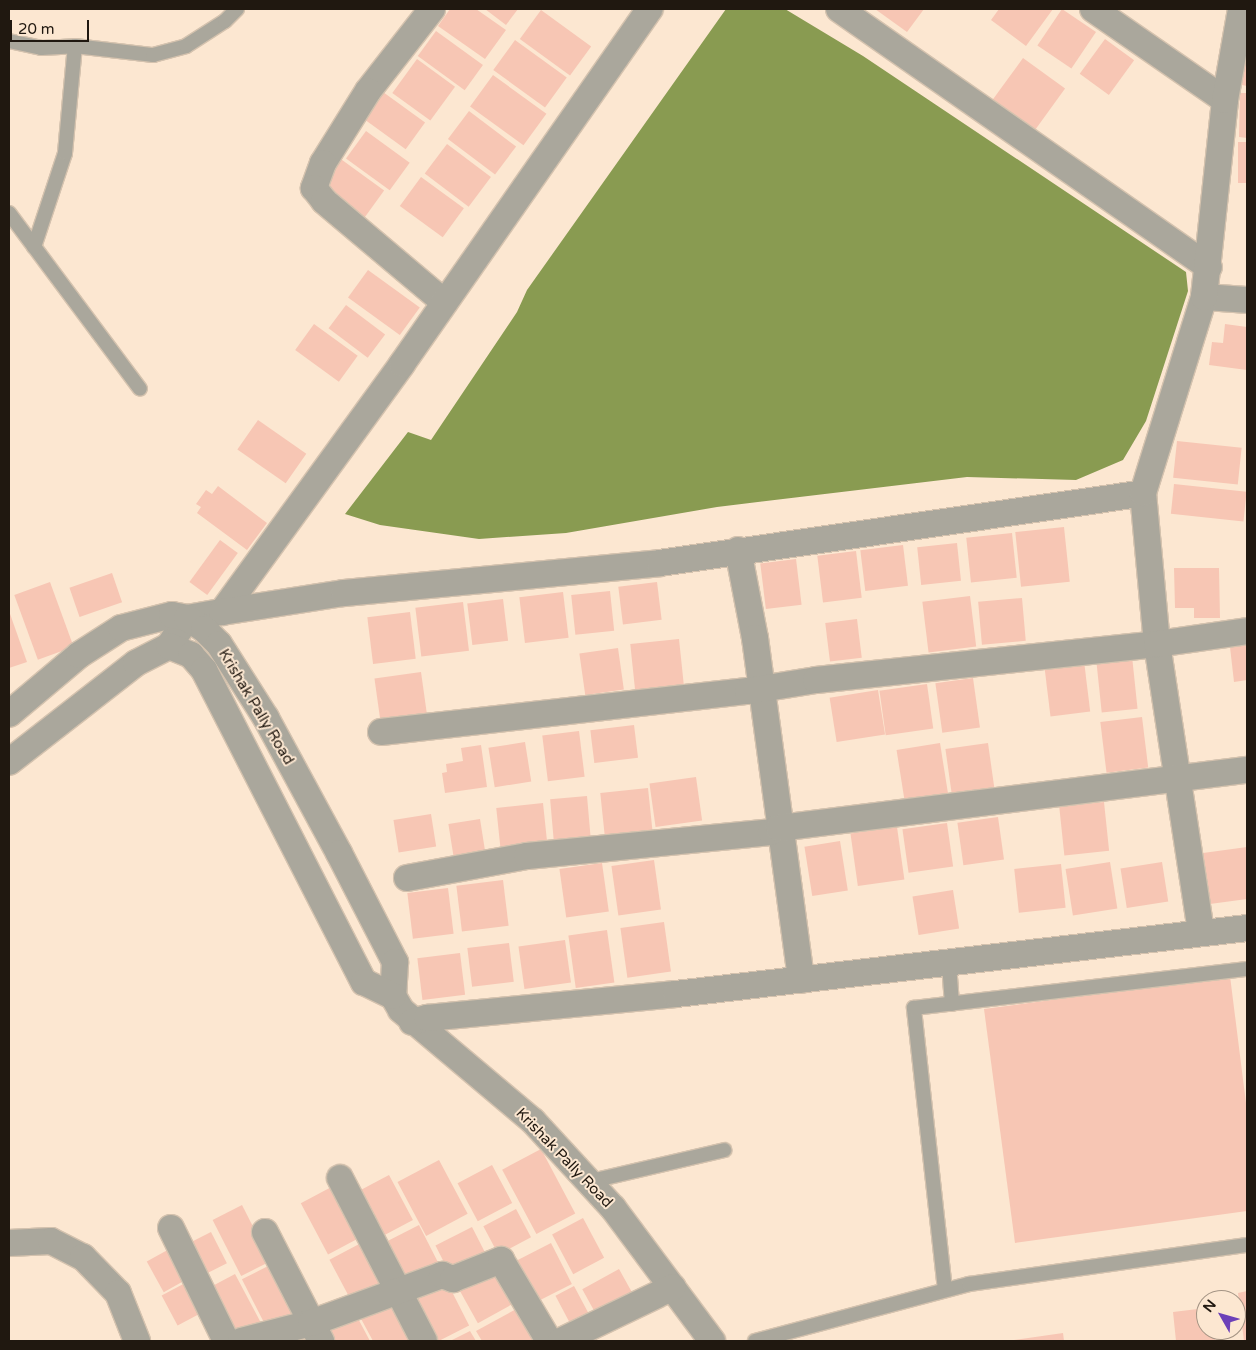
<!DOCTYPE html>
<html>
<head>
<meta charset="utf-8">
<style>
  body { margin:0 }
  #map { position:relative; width:1256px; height:1350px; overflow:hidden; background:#fce7d1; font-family:"Varela Round",sans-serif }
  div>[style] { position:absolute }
  .water>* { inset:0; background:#899b51 }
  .building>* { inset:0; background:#f7c6b4; transform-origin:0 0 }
  .roads { filter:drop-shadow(1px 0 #d4c2ae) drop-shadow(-1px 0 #d4c2ae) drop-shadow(0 1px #d4c2ae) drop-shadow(0 -1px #d4c2ae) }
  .service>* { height:14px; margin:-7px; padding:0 7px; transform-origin:7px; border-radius:7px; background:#aaa79c }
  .minor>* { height:26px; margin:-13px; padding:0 13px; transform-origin:13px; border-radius:13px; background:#aaa79c }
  span { translate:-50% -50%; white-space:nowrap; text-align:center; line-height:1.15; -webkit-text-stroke:4px #fce7d1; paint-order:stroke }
  .street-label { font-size:15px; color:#201810 }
  .frame { position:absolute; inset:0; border:10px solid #201810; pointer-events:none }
  .north { position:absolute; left:1196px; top:1290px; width:50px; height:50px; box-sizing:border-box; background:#fce7d1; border:1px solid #a49484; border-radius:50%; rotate:308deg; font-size:14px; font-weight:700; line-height:20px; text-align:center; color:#201810 }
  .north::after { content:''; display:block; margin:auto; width:18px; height:22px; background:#6c40b8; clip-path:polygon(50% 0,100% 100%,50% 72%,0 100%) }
  .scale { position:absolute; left:10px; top:20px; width:79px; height:22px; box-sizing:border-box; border:2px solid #201810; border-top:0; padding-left:6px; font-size:15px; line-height:18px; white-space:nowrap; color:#201810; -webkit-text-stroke:4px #fce7d1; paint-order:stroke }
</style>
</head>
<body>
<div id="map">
  <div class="water">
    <i style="clip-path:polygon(726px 9px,785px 9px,863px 56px,1186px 272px,1188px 291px,1146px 421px,1123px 460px,1076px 480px,967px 477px,717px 507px,566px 533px,479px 539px,380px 525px,345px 514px,408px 432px,431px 440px,517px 312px,527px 290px)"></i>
  </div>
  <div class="building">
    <i style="clip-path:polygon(450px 9px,476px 9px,506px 30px,485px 59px,438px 26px)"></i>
    <i style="clip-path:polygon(485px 9px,518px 9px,506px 25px)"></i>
    <i style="clip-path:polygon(875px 9px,924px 9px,907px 32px)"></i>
    <i style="clip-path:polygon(999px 9px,1053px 9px,1026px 46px,991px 20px)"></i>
    <i style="left:1062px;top:9px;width:41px;height:44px;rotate:34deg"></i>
    <i style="left:541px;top:10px;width:62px;height:36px;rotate:36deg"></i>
    <i style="left:436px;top:31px;width:58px;height:31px;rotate:36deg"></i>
    <i style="left:1105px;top:39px;width:36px;height:43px;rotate:36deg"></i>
    <i style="left:515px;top:40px;width:64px;height:37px;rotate:36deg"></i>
    <i style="clip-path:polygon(1246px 44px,1247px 44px,1247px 86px,1242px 85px)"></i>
    <i style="left:1023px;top:58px;width:52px;height:52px;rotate:36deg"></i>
    <i style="left:417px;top:59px;width:47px;height:42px;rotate:36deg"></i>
    <i style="left:493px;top:75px;width:66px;height:39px;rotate:36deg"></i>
    <i style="left:383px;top:92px;width:52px;height:33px;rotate:36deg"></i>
    <i style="clip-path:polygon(1240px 93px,1247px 93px,1247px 138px,1239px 137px)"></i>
    <i style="left:469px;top:111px;width:59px;height:35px;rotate:37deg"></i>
    <i style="left:366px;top:131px;width:54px;height:34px;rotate:36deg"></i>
    <i style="left:1238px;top:142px;width:9px;height:41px"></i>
    <i style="left:447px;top:144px;width:55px;height:37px;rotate:37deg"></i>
    <i style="left:338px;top:157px;width:57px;height:36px;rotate:36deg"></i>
    <i style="left:421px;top:177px;width:53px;height:36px;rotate:36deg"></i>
    <i style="left:368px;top:270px;width:64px;height:34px;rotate:36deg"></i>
    <i style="left:346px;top:305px;width:49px;height:29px;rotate:37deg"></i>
    <i style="left:314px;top:324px;width:54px;height:32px;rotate:36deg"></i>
    <i style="clip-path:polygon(1225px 324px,1247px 327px,1247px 370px,1209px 365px,1212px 342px,1223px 343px)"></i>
    <i style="left:258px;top:420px;width:59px;height:36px;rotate:35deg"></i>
    <i style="left:1177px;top:441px;width:65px;height:37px;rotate:6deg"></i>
    <i style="left:1174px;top:484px;width:73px;height:30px;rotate:6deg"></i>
    <i style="clip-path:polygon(218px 486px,267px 523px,247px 550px,197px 513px,201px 507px,196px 504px,206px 490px,212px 494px)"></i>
    <i style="left:1064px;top:527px;width:55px;height:49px;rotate:84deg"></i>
    <i style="left:1012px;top:533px;width:45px;height:46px;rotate:84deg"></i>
    <i style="left:220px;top:540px;width:22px;height:52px;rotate:36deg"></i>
    <i style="left:957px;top:543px;width:38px;height:40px;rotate:84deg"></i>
    <i style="left:903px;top:545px;width:41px;height:43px;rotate:83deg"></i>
    <i style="left:856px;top:551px;width:47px;height:39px;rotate:83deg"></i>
    <i style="left:796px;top:559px;width:46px;height:36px;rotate:83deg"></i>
    <i style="clip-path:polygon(1174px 568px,1219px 568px,1220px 618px,1194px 618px,1194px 608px,1175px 608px)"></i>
    <i style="left:112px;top:573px;width:31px;height:45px;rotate:71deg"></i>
    <i style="left:50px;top:582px;width:69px;height:38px;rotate:70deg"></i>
    <i style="left:657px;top:582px;width:38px;height:39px;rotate:83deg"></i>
    <i style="left:610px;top:591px;width:40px;height:39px;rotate:84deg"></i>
    <i style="left:563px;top:592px;width:46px;height:44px;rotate:83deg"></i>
    <i style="left:970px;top:596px;width:51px;height:48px;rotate:83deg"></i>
    <i style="left:1022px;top:598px;width:43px;height:44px;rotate:85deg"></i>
    <i style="left:503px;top:599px;width:42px;height:36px;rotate:83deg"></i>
    <i style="left:463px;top:602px;width:49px;height:48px;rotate:83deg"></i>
    <i style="clip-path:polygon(9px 611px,27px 662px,9px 668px)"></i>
    <i style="left:410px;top:612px;width:47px;height:43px;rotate:83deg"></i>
    <i style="left:857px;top:619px;width:39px;height:32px;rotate:83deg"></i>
    <i style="left:679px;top:639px;width:46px;height:49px;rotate:84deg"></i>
    <i style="clip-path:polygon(1247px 645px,1247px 680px,1234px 682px,1230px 647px)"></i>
    <i style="left:618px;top:648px;width:42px;height:39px;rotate:82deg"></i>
    <i style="left:1132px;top:656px;width:53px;height:36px;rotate:84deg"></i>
    <i style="left:1084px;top:661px;width:51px;height:40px;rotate:83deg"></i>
    <i style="left:421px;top:672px;width:49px;height:47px;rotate:82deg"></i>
    <i style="left:973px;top:678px;width:50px;height:38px;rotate:82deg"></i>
    <i style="left:927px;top:684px;width:45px;height:48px;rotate:82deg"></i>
    <i style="left:878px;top:690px;width:45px;height:49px;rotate:81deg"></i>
    <i style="left:1142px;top:717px;width:51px;height:42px;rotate:83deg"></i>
    <i style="left:634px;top:725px;width:33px;height:44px;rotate:83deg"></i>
    <i style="left:579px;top:731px;width:46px;height:37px;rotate:83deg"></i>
    <i style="left:525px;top:742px;width:40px;height:37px;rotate:81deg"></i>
    <i style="left:940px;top:743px;width:54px;height:44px;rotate:81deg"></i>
    <i style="left:988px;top:743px;width:45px;height:43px;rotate:82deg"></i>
    <i style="clip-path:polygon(481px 745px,487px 787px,445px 793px,442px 773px,447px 772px,446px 764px,463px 761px,461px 748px)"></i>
    <i style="left:696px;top:777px;width:44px;height:47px;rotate:82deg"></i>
    <i style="left:648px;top:788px;width:47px;height:48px;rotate:84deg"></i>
    <i style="left:587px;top:796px;width:43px;height:37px;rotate:85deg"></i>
    <i style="left:1104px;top:802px;width:49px;height:45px;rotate:84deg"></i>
    <i style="left:543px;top:803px;width:41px;height:47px;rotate:84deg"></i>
    <i style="left:431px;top:814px;width:33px;height:38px;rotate:81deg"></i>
    <i style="left:998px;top:817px;width:43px;height:41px;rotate:82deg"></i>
    <i style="left:480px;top:819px;width:37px;height:32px;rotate:81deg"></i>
    <i style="left:947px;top:823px;width:44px;height:45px;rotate:82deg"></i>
    <i style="left:897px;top:827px;width:53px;height:47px;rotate:82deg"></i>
    <i style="left:840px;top:841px;width:50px;height:36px;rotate:81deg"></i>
    <i style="clip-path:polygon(1247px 847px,1247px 899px,1210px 904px,1203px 853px)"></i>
    <i style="left:654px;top:860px;width:50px;height:43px;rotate:82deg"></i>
    <i style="left:1110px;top:862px;width:47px;height:45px;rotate:81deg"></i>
    <i style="left:1162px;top:862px;width:40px;height:42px;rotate:81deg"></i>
    <i style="left:602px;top:863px;width:49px;height:43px;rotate:82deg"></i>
    <i style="left:1061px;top:864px;width:44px;height:47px;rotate:84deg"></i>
    <i style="left:503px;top:880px;width:46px;height:47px;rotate:83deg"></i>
    <i style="left:448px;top:888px;width:46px;height:41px;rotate:83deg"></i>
    <i style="left:953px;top:890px;width:39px;height:41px;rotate:81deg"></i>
    <i style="left:664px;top:922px;width:50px;height:44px;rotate:82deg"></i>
    <i style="left:607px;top:930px;width:53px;height:39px;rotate:82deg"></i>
    <i style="left:565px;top:940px;width:43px;height:47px;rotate:82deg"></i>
    <i style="left:509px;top:943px;width:39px;height:42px;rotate:83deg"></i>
    <i style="left:460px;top:953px;width:42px;height:43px;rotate:83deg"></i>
    <i style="clip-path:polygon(1230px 976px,1247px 1111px,1247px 1211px,1015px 1243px,984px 1009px)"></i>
    <i style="left:541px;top:1149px;width:73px;height:44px;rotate:62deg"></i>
    <i style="left:439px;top:1160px;width:61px;height:47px;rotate:62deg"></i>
    <i style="left:492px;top:1165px;width:43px;height:39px;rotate:62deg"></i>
    <i style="left:389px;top:1175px;width:51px;height:39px;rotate:62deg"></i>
    <i style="left:337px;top:1184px;width:58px;height:41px;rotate:62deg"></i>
    <i style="left:242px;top:1205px;width:63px;height:33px;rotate:63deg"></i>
    <i style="left:516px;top:1209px;width:32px;height:37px;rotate:62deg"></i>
    <i style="left:583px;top:1218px;width:45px;height:35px;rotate:62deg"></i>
    <i style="left:419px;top:1225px;width:44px;height:44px;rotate:63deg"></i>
    <i style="left:472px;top:1227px;width:31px;height:41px;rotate:63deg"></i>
    <i style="left:211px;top:1232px;width:35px;height:30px;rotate:63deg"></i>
    <i style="left:363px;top:1242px;width:52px;height:38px;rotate:62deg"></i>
    <i style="left:551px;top:1243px;width:46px;height:46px;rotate:63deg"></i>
    <i style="left:173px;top:1247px;width:35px;height:30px;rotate:61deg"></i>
    <i style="left:274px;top:1263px;width:55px;height:36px;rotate:63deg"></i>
    <i style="left:493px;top:1268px;width:41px;height:40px;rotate:61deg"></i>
    <i style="left:619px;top:1269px;width:33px;height:42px;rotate:61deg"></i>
    <i style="left:235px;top:1274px;width:58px;height:32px;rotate:62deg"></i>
    <i style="left:446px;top:1280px;width:51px;height:38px;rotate:63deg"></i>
    <i style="left:189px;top:1281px;width:34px;height:31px;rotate:62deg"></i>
    <i style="left:574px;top:1286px;width:38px;height:21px;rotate:62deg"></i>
    <i style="clip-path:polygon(1247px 1291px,1247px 1341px,1244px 1341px,1238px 1293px)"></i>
    <i style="clip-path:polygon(394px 1297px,417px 1341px,373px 1341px,359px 1315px)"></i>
    <i style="clip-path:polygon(518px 1308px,535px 1341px,482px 1341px,476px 1331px)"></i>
    <i style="clip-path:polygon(1206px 1308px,1206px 1330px,1214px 1330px,1215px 1341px,1176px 1341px,1173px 1312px)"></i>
    <i style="clip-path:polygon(354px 1311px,370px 1341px,327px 1341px,321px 1329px)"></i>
    <i style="clip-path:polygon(470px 1331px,476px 1341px,450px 1341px)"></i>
    <i style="clip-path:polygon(1063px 1333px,1064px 1341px,1014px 1341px,1014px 1340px)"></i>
  </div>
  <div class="roads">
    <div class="service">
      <i style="left:9px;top:41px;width:33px;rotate:12deg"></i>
      <i style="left:41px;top:48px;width:34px;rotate:-3deg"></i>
      <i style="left:75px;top:46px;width:79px;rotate:6.6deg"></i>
      <i style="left:153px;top:55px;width:34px;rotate:-15deg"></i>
      <i style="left:186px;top:46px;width:46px;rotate:-32.7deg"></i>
      <i style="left:225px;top:21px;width:17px;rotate:-45deg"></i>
      <i style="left:9px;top:213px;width:219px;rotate:53.3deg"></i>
      <i style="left:34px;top:247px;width:99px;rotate:-71.7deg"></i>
      <i style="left:65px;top:153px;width:107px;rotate:-84.7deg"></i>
      <i style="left:949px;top:964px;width:40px;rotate:85.7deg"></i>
      <i style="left:587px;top:1182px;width:141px;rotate:-13.1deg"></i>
      <i style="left:945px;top:1290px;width:284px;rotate:-96.3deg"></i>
      <i style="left:914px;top:1008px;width:335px;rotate:-6.7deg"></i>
      <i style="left:755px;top:1341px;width:221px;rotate:-14.9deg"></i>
      <i style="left:969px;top:1284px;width:281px;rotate:-8deg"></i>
    </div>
    <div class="minor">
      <i style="left:432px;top:9px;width:104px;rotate:128deg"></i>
      <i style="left:368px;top:91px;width:85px;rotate:122deg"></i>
      <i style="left:323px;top:163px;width:27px;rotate:110deg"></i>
      <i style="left:314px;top:188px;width:16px;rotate:52deg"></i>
      <i style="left:324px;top:201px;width:157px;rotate:40.1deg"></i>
      <i style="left:839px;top:9px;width:451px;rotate:34.9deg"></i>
      <i style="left:1093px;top:9px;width:160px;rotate:34.6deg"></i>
      <i style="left:1204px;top:297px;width:43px;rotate:4deg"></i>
      <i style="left:1143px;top:493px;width:152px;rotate:84.7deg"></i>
      <i style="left:1157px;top:644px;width:291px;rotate:81.3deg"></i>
      <i style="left:738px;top:550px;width:90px;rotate:79.1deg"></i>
      <i style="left:755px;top:638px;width:345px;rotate:82.3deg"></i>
      <i style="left:222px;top:612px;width:306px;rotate:-54deg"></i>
      <i style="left:402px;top:364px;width:433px;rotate:-55.1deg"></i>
      <i style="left:169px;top:646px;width:33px;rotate:-57deg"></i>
      <i style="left:187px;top:618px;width:36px;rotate:-10deg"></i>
      <i style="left:222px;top:612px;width:123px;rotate:-8.9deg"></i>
      <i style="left:344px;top:593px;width:317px;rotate:-5.4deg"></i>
      <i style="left:660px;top:563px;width:488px;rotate:-8.2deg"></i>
      <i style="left:1143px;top:493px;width:205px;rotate:-72.7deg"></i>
      <i style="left:1204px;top:297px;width:198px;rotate:-83.9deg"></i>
      <i style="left:1225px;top:100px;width:92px;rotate:-80deg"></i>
      <i style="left:9px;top:714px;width:92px;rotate:-40.1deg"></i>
      <i style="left:79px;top:655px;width:50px;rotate:-32.7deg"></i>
      <i style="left:121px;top:628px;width:53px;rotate:-14.3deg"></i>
      <i style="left:172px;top:615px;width:15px;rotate:11deg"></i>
      <i style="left:187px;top:618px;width:20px;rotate:33deg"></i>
      <i style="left:204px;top:629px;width:21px;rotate:45deg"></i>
      <i style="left:219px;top:644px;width:88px;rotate:57.6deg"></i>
      <i style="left:266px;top:718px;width:153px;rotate:61.6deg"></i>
      <i style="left:339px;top:853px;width:123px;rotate:62.8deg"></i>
      <i style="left:395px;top:962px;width:34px;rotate:93deg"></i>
      <i style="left:393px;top:996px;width:16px;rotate:60deg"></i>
      <i style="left:401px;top:1010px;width:172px;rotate:40.1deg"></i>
      <i style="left:533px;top:1121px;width:118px;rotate:47.4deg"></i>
      <i style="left:613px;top:1208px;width:166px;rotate:53.3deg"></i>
      <i style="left:381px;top:732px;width:369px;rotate:-6.4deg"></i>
      <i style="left:748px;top:691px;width:69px;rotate:-9.2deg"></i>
      <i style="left:816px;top:680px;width:343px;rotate:-6deg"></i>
      <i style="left:1157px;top:644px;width:91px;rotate:-8.2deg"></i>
      <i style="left:9px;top:762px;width:161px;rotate:-37.9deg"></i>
      <i style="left:136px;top:663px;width:37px;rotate:-27deg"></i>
      <i style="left:169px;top:646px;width:24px;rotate:22deg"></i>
      <i style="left:191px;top:655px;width:20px;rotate:49deg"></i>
      <i style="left:204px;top:670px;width:351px;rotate:62.9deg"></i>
      <i style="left:364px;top:982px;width:32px;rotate:26deg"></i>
      <i style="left:407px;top:878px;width:122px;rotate:-10.4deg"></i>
      <i style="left:527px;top:856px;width:245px;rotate:-5.6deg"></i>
      <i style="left:771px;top:832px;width:9px;rotate:-27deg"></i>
      <i style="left:779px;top:828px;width:472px;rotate:-7.1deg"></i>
      <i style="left:412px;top:1022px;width:16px;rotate:-15deg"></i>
      <i style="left:427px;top:1018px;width:250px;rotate:-5.5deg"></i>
      <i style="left:676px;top:994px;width:575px;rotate:-6.59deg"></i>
      <i style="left:340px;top:1178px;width:183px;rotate:62.7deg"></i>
      <i style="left:171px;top:1228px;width:126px;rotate:64deg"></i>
      <i style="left:265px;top:1232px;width:123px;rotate:62.8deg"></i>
      <i style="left:9px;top:1243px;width:42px;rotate:-2.7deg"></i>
      <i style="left:51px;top:1241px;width:36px;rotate:27deg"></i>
      <i style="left:83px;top:1257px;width:50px;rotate:45.8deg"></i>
      <i style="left:118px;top:1293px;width:52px;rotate:68.4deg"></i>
      <i style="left:241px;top:1341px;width:72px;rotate:-14.4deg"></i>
      <i style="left:311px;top:1323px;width:140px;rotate:-20.1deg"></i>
      <i style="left:442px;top:1275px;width:12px;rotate:20deg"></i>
      <i style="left:453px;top:1279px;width:52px;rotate:-21.6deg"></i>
      <i style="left:501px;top:1260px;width:94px;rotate:59.3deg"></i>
      <i style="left:561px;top:1341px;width:124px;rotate:-25.7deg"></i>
    </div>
  </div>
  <div class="street-label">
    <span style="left:256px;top:707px;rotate:59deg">Krishak Pally Road</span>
    <span style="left:564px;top:1158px;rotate:46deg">Krishak Pally Road</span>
  </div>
  <div class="frame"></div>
  <div class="north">N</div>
  <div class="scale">20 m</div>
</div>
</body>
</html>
